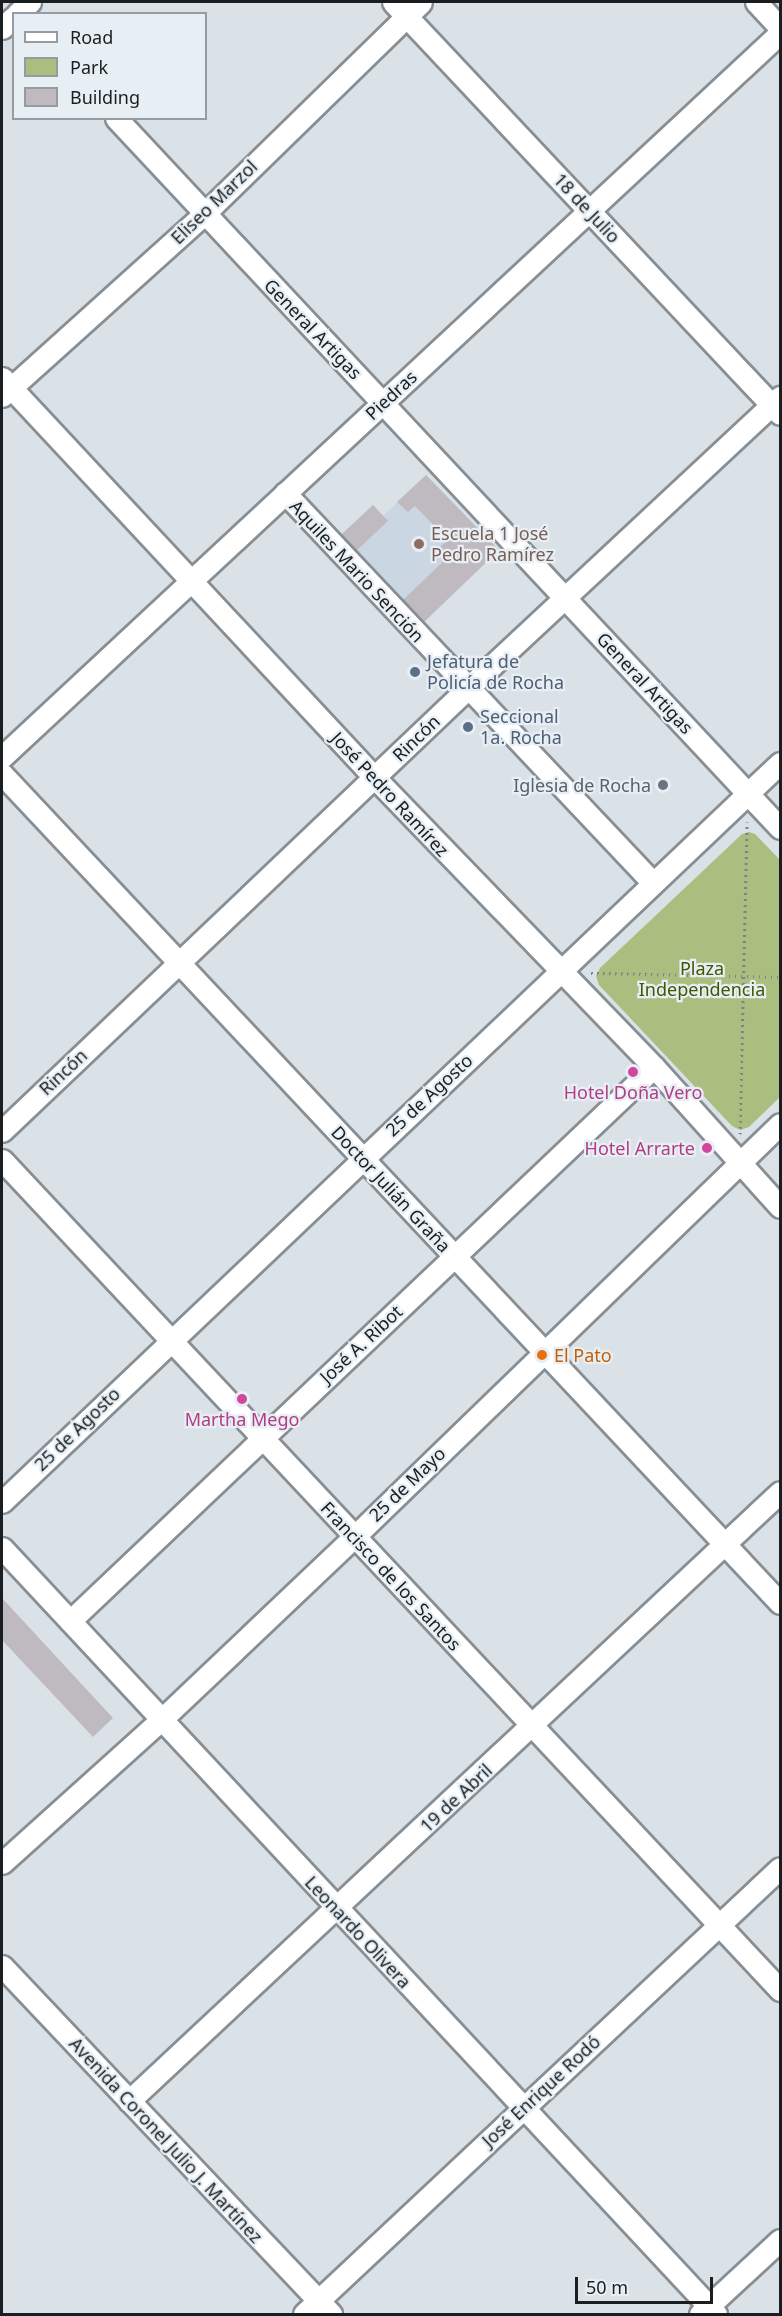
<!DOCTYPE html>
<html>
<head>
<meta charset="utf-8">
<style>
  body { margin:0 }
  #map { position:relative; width:782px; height:2316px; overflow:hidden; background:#dae2e8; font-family:"Noto Sans",sans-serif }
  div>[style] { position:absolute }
  .built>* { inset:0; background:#cad7e3 }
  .green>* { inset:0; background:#aabe7f }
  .building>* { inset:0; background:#bfb9c0; transform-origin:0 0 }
  .path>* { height:3px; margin-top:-1.5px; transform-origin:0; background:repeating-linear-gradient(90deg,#7c8286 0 1.5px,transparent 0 6px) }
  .roads { filter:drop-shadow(2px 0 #888f94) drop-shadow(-2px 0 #888f94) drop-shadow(0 2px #888f94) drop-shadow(0 -2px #888f94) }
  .minor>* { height:21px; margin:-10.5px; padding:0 10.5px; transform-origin:10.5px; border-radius:10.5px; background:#fff }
  .dots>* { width:16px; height:16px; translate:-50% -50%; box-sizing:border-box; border:3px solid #e7eff5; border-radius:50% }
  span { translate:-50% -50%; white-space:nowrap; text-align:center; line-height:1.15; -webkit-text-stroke:4.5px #e7eff5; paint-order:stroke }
  .street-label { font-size:18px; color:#1b1e20 }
  .education-label { font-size:18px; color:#785e54 }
  .left { translate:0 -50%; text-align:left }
  .service-label { font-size:18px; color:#4e5e75 }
  .worship-label { font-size:18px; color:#5b616d }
  .right { translate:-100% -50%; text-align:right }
  .park-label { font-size:18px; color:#435500 }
  .hotel-label { font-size:18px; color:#b23c85 }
  .food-label { font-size:18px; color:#c56008 }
  .frame { position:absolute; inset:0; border:3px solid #1b1e20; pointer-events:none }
  .legend { position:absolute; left:12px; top:12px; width:195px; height:108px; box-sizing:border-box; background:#e7eff5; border:2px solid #959ba0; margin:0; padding:8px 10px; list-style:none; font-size:18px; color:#1b1e20 }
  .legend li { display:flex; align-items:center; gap:12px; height:30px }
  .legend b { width:30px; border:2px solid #959ba0 }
  .scale { position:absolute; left:575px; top:2277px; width:138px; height:27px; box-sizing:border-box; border:3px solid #1b1e20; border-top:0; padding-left:8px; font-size:18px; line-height:21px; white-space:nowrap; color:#1b1e20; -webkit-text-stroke:4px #e7eff5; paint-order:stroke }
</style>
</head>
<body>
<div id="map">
  <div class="built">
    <i style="clip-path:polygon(426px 475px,499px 550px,422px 624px,339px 538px,373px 505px,383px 516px)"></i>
  </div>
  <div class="green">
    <i style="clip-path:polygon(749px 832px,755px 834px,780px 860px,780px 1097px,749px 1127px,740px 1130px,732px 1126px,599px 985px,596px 976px,600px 968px,742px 834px)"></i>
  </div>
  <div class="building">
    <i style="clip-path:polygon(426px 475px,499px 550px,424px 622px,403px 600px,449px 556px,440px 547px,448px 540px,415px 506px,408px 512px,397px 502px)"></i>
    <i style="left:373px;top:505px;width:22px;height:43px;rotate:47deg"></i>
    <i style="clip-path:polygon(2px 1598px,113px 1718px,93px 1737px,2px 1640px)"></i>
  </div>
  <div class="path">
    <i style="left:591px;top:973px;width:189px;rotate:1.2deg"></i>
    <i style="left:740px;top:1134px;width:312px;rotate:-88.7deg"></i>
  </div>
  <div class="roads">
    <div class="minor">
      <i style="left:393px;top:2px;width:565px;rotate:46.79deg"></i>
      <i style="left:756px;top:2px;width:35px;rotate:47deg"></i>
      <i style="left:17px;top:14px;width:18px;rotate:-43deg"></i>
      <i style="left:2px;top:28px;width:16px;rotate:-43deg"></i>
      <i style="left:116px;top:118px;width:972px;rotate:46.92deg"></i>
      <i style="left:2px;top:378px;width:547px;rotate:47deg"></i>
      <i style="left:375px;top:778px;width:402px;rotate:46deg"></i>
      <i style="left:654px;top:1067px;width:188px;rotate:48deg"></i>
      <i style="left:2px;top:396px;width:272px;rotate:-42deg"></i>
      <i style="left:204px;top:214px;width:303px;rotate:-44.3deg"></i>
      <i style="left:285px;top:493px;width:536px;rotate:46.66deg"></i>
      <i style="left:2px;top:757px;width:1063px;rotate:-42.94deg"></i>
      <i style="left:2px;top:774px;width:1137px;rotate:46.82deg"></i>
      <i style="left:2px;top:1131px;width:643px;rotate:-43.55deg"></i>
      <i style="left:468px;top:688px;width:427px;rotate:-43deg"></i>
      <i style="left:2px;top:1160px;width:1138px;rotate:46.85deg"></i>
      <i style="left:2px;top:1502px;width:1073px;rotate:-43.53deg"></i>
      <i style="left:2px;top:1548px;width:1047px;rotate:47.01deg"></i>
      <i style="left:70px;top:1621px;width:805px;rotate:-43.49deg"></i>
      <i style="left:2px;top:1863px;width:214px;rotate:-42deg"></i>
      <i style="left:161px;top:1720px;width:266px;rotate:-43.5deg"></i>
      <i style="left:354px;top:1537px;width:593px;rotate:-44.11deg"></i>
      <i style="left:2px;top:1966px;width:479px;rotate:46.6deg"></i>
      <i style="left:129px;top:2101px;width:891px;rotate:-43.09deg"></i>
      <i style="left:304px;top:2314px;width:652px;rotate:-43.14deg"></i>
      <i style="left:700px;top:2314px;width:109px;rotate:-42.8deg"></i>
    </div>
  </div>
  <div class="dots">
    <i style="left:419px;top:544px;background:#8d6e63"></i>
    <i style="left:415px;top:672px;background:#5c6f8a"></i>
    <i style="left:468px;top:727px;background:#5c6f8a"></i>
    <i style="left:663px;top:785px;background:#6b7280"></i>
    <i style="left:633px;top:1072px;background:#d1479c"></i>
    <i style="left:707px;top:1148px;background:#d1479c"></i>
    <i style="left:542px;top:1355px;background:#e8710a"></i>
    <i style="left:242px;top:1399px;background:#d1479c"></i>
  </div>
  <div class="street-label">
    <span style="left:214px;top:202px;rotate:-44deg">Eliseo Marzol</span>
    <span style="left:587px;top:208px;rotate:47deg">18 de Julio</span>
    <span style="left:313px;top:329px;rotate:46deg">General Artigas</span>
    <span style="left:391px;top:395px;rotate:-43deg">Piedras</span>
    <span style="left:357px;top:571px;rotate:47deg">Aquiles Mario Sención</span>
    <span style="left:645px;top:683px;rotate:47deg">General Artigas</span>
    <span style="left:416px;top:738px;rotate:-44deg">Rincón</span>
    <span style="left:390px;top:794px;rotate:47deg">José Pedro Ramírez</span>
    <span style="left:63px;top:1072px;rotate:-43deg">Rincón</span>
    <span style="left:429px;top:1095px;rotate:-43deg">25 de Agosto</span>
    <span style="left:391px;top:1189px;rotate:47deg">Doctor Julián Graña</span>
    <span style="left:361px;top:1344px;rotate:-43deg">José A. Ribot</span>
    <span style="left:77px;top:1429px;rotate:-44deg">25 de Agosto</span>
    <span style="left:407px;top:1484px;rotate:-44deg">25 de Mayo</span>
    <span style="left:391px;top:1576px;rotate:47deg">Francisco de los Santos</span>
    <span style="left:456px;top:1798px;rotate:-43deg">19 de Abril</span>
    <span style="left:358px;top:1932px;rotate:47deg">Leonardo Olivera</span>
    <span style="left:541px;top:2091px;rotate:-43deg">José Enrique Rodó</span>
    <span style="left:166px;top:2140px;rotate:47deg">Avenida Coronel Julio J. Martínez</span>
  </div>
  <div class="education-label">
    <span class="left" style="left:431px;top:544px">Escuela 1 José<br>Pedro Ramírez</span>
  </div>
  <div class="service-label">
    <span class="left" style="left:427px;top:672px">Jefatura de<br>Policía de Rocha</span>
    <span class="left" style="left:480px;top:727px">Seccional<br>1a. Rocha</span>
  </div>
  <div class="worship-label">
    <span class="right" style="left:651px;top:785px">Iglesia de Rocha</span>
  </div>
  <div class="park-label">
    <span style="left:702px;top:979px">Plaza<br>Independencia</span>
  </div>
  <div class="hotel-label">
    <span style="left:633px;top:1092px">Hotel Doña Vero</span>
    <span class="right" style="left:695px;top:1148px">Hotel Arrarte</span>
    <span style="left:242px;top:1419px">Martha Mego</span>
  </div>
  <div class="food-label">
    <span class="left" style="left:554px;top:1355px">El Pato</span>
  </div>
  <div class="frame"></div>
  <ul class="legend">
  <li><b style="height:8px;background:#fff"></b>Road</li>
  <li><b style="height:16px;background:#aabe7f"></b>Park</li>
  <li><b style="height:16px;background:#bfb9c0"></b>Building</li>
  </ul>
  <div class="scale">50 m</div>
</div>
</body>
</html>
